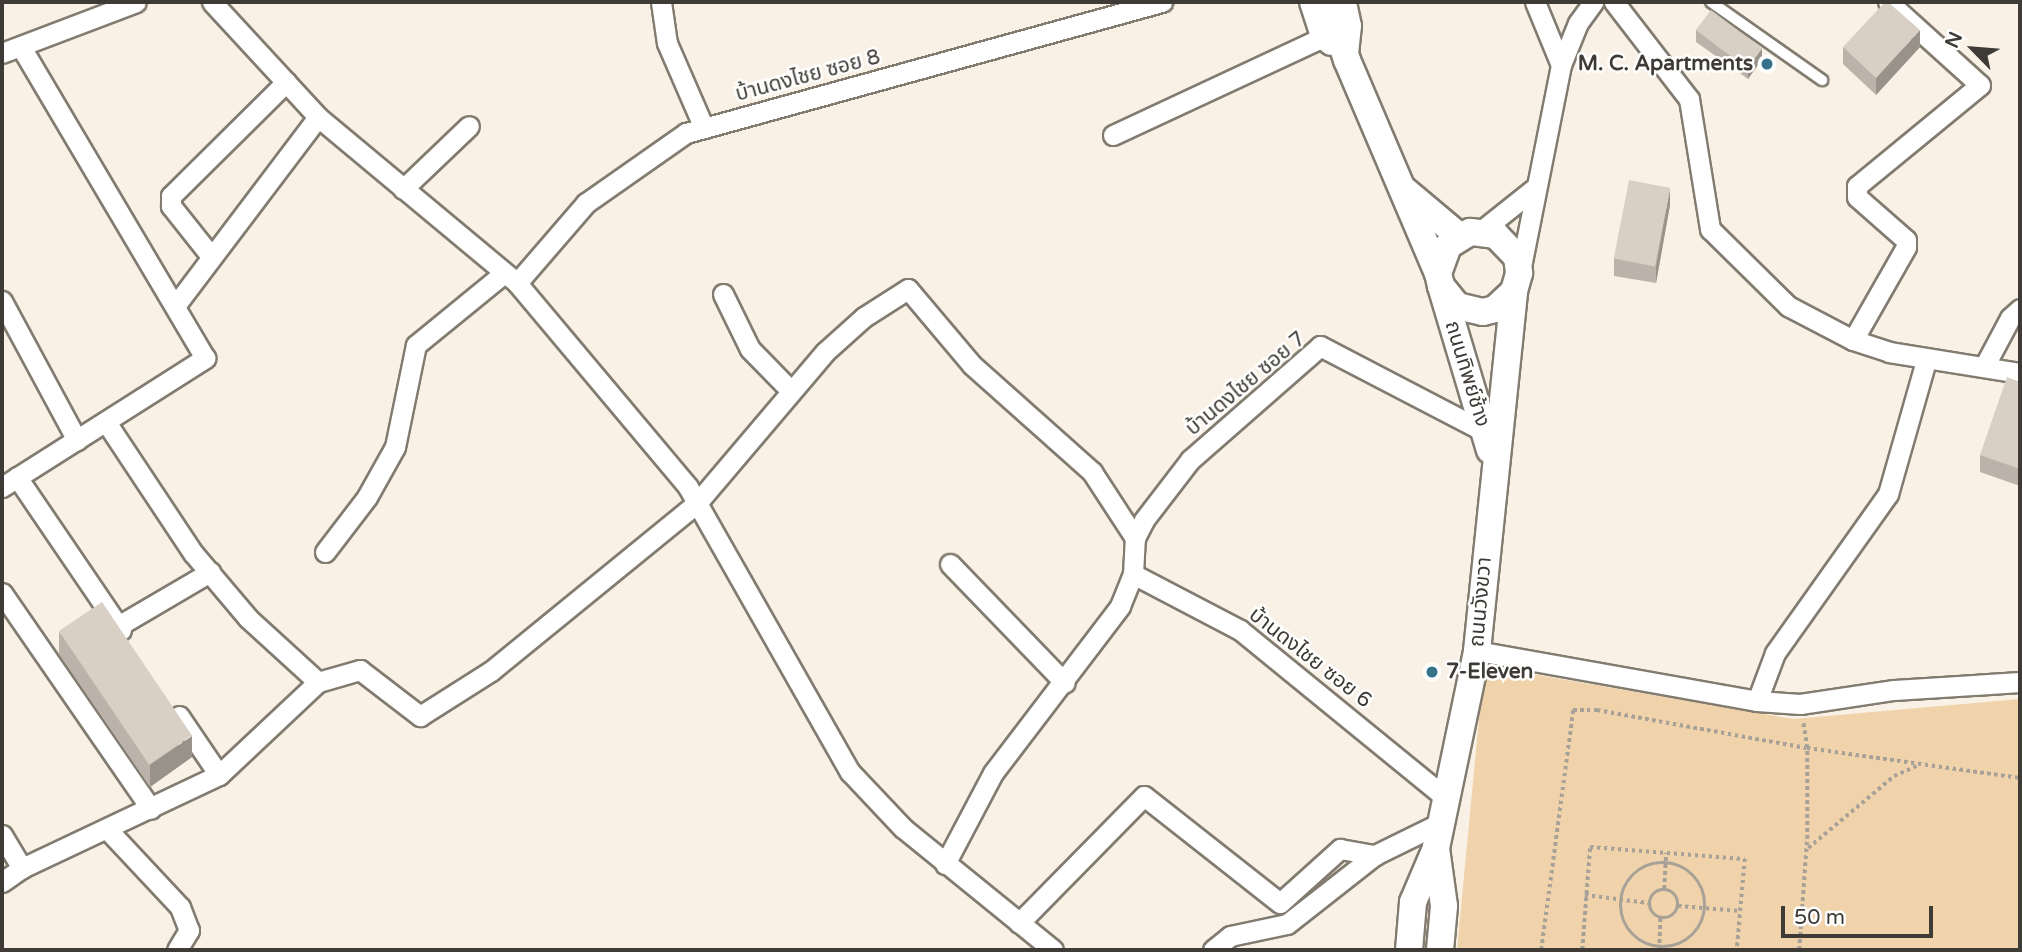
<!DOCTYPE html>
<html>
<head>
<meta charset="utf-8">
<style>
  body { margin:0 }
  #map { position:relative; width:2022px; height:952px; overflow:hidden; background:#f9f1e5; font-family:"Varela Round","Noto Sans Thai",sans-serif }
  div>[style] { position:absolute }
  .green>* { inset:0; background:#f0d3ab }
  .path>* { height:3.5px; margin-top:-1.75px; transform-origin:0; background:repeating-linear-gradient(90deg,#a7a198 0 3.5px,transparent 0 7px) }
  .path>.ring { margin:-1.75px; padding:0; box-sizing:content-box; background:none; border:3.5px solid #a7a198; border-radius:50% }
  .roads { filter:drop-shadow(2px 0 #827b70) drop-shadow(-2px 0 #827b70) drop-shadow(0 2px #827b70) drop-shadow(0 -2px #827b70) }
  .lane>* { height:10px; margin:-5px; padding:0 5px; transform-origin:5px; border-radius:5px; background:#fff }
  .street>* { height:19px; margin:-9.5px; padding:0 9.5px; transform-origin:9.5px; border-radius:9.5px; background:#fff }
  .secondary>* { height:26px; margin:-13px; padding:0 13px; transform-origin:13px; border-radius:13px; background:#fff }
  .wall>* { inset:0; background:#bbb3a9 }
  .shaded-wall>* { inset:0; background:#98928a }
  .building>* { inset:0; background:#d9d0c5; transform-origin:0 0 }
  .dots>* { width:19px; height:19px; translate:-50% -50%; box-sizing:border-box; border:4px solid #fff; border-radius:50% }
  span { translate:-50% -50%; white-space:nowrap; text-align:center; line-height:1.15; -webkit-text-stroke:5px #fff; paint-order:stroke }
  .poi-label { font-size:21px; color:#3e3b37; font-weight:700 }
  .right { translate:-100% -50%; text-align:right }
  .left { translate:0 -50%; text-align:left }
  .street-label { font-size:21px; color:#3e3b37 }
  .frame { position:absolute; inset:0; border:4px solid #3e3b37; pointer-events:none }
  .north { position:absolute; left:1938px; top:14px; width:70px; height:70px; -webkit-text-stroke:5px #fff; paint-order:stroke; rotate:295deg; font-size:19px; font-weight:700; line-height:28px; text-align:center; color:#3e3b37 }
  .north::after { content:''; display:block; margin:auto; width:24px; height:32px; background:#3e3b37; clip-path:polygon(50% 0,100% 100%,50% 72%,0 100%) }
  .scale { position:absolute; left:1781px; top:906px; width:152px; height:32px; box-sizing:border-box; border:4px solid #3e3b37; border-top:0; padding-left:9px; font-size:21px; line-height:24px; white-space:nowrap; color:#3e3b37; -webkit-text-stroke:5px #fff; paint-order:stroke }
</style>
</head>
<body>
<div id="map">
  <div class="green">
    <i style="clip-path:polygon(1484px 666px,1793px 719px,2020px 699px,2020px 950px,1457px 950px)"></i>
  </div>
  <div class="path">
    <i style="left:1808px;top:848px;width:112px;rotate:-39.9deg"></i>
    <i style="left:1894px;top:776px;width:27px;rotate:-24deg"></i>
    <i class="ring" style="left:1621px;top:863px;width:80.5px;height:80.5px"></i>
    <i style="left:1664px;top:889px;width:36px;rotate:-87deg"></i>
    <i class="ring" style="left:1650px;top:890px;width:24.5px;height:24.5px"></i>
    <i style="left:1585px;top:895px;width:64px;rotate:7.1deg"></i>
    <i style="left:1678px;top:906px;width:63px;rotate:4.5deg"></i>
    <i style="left:1541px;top:950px;width:242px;rotate:-82.4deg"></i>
    <i style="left:1573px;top:710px;width:24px"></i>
    <i style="left:1597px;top:710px;width:213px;rotate:10.3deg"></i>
    <i style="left:1807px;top:748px;width:215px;rotate:8deg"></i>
    <i style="left:1582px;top:950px;width:103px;rotate:-85.6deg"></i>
    <i style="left:1590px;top:847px;width:155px;rotate:4.4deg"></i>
    <i style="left:1745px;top:859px;width:91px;rotate:95deg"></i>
    <i style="left:1659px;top:950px;width:32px;rotate:-88deg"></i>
    <i style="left:1799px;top:950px;width:111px;rotate:-85.9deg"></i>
    <i style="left:1807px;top:839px;width:91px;rotate:-90deg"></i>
    <i style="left:1807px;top:748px;width:26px;rotate:-99deg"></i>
  </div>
  <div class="roads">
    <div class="lane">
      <i style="left:1711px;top:2px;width:136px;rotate:35.1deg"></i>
    </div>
    <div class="street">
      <i style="left:212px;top:2px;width:156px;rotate:47.3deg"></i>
      <i style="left:318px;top:117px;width:259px;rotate:39.8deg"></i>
      <i style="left:517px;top:283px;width:266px;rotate:50deg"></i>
      <i style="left:688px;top:487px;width:328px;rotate:60.4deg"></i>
      <i style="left:850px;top:772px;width:77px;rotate:46.6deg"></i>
      <i style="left:903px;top:828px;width:193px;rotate:39.1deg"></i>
      <i style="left:661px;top:2px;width:41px;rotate:81.7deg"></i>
      <i style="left:667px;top:43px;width:93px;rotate:66.5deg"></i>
      <i style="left:1309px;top:2px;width:38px;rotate:72deg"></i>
      <i style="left:1321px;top:38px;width:11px;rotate:38deg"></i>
      <i style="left:1346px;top:2px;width:24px;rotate:78deg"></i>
      <i style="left:1351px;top:25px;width:30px;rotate:96deg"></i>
      <i style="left:1535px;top:2px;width:68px;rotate:67.6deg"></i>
      <i style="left:1614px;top:2px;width:123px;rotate:52.3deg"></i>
      <i style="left:1689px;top:99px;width:132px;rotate:80.8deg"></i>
      <i style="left:1710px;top:229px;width:110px;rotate:44.6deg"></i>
      <i style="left:1788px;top:306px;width:73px;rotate:27.6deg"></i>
      <i style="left:1853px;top:340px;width:38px;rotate:18deg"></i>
      <i style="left:1889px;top:352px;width:133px;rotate:9.1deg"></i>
      <i style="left:2px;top:53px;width:143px;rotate:-20.8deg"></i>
      <i style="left:1113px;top:135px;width:230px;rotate:-25deg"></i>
      <i style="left:403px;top:189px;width:91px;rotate:-43.7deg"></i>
      <i style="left:1481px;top:231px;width:69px;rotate:-38.5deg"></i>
      <i style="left:210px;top:255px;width:63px;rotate:-128.5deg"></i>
      <i style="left:171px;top:206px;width:10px;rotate:-90deg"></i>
      <i style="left:171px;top:196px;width:162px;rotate:-44.7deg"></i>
      <i style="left:1520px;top:272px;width:211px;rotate:-78.8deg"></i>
      <i style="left:1561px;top:65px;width:45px;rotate:-68deg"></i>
      <i style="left:1578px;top:23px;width:26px;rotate:-54deg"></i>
      <i style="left:517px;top:283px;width:106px;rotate:-49.2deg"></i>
      <i style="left:586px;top:203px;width:122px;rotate:-35deg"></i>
      <i style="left:686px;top:133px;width:494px;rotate:-15.4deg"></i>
      <i style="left:723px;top:294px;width:61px;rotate:63.9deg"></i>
      <i style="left:750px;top:349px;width:59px;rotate:45.7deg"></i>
      <i style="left:2px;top:301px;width:158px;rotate:61.7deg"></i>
      <i style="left:175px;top:306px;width:237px;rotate:-52.9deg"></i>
      <i style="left:1853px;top:340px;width:107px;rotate:-60.3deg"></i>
      <i style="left:1906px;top:247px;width:7px;rotate:-90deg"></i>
      <i style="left:1906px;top:240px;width:65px;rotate:-138.7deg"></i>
      <i style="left:1857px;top:197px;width:11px;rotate:-90deg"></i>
      <i style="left:1857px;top:186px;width:159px;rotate:-39.4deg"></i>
      <i style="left:1980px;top:85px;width:124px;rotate:-137.9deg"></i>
      <i style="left:1985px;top:365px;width:53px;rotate:-62deg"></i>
      <i style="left:2010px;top:318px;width:13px;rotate:-42deg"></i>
      <i style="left:17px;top:477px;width:185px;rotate:55.8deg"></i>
      <i style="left:2px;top:487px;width:241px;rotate:-32.4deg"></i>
      <i style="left:205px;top:358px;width:360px;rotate:-120.6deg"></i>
      <i style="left:325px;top:552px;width:69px;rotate:-52.6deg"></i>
      <i style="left:367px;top:497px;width:57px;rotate:-60.8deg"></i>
      <i style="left:395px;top:447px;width:104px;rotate:-78.4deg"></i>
      <i style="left:416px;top:345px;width:112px;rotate:-39.2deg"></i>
      <i style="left:950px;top:564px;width:165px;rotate:46deg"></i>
      <i style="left:1133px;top:574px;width:121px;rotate:27.6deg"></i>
      <i style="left:1240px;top:630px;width:266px;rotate:39.2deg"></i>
      <i style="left:2px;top:593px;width:262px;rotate:55.4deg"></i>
      <i style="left:118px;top:626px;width:107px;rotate:-30.4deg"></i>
      <i style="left:1477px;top:651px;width:284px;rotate:10.1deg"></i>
      <i style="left:1757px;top:701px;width:43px;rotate:4deg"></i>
      <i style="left:1800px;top:704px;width:95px;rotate:-8.5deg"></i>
      <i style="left:1894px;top:690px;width:126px;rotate:-3.6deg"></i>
      <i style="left:318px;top:682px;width:44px;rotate:-15.9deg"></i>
      <i style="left:360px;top:670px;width:76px;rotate:37.5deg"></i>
      <i style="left:420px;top:716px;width:84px;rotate:-32.4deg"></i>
      <i style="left:491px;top:671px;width:266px;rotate:-39.2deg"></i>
      <i style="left:697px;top:503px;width:198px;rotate:-49.7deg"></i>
      <i style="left:825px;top:352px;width:52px;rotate:-41.9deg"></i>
      <i style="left:864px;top:317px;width:52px;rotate:-32.5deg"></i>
      <i style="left:908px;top:289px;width:99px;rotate:49.9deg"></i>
      <i style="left:972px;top:365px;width:161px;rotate:41.7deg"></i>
      <i style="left:1092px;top:472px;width:79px;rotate:56.9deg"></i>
      <i style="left:1757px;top:701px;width:51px;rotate:-69.4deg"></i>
      <i style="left:1775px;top:653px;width:195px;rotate:-54.6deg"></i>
      <i style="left:1888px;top:494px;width:138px;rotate:-74.1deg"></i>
      <i style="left:179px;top:716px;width:71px;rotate:55.9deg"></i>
      <i style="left:107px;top:829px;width:107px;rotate:46.9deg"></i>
      <i style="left:180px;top:907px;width:25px;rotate:69deg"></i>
      <i style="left:189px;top:930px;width:23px;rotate:121deg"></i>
      <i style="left:2px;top:835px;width:39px;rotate:59deg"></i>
      <i style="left:945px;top:864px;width:103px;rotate:-62.2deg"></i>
      <i style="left:993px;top:773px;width:210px;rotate:-52.7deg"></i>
      <i style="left:1120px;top:606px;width:35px;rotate:-68deg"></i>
      <i style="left:1133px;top:574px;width:36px;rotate:-87deg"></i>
      <i style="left:1135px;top:538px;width:20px;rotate:-63deg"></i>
      <i style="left:1144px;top:520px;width:76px;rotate:-52.5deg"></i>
      <i style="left:1190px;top:460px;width:173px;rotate:-41.2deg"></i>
      <i style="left:1320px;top:346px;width:186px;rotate:27.5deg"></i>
      <i style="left:2px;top:882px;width:24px;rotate:-35deg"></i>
      <i style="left:22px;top:868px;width:218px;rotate:-25.3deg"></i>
      <i style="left:219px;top:775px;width:136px;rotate:-43.2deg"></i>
      <i style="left:318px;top:682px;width:95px;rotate:-137.6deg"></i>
      <i style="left:248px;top:618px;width:85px;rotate:-130.2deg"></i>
      <i style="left:193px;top:553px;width:157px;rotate:-123.6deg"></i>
      <i style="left:1019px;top:923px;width:178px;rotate:-45.5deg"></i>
      <i style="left:1144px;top:796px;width:173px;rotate:38.2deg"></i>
      <i style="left:1280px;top:903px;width:81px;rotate:-42deg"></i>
      <i style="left:1340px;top:849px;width:36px;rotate:10deg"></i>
      <i style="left:1375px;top:855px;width:72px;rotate:-26.2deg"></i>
      <i style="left:1213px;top:950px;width:22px;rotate:-39deg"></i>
      <i style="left:1230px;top:936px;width:58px;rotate:-11.9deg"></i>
      <i style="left:1287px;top:924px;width:112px;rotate:-38.1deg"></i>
    </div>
    <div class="secondary">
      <i style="left:1328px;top:2px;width:61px;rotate:71.9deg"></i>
      <i style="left:1347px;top:60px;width:232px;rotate:66.9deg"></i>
      <i style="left:1403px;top:189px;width:73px;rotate:40deg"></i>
      <i style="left:1441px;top:286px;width:26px;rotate:51deg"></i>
      <i style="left:1457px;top:306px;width:27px;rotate:13deg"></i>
      <i style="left:1483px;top:312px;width:12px;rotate:-14deg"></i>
      <i style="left:1495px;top:309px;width:26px;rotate:-43deg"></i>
      <i style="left:1514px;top:291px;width:19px;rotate:-74deg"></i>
      <i style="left:1519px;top:273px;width:16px;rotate:-97deg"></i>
      <i style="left:1517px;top:257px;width:30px;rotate:-134deg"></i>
      <i style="left:1496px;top:235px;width:26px;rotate:-173deg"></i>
      <i style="left:1470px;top:232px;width:26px;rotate:148deg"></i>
      <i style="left:1448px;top:246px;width:29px;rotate:110deg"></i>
      <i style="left:1438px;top:273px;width:13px;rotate:77deg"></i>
      <i style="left:1441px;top:286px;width:171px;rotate:73.4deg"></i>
      <i style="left:1409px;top:950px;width:48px;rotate:-85.2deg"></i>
      <i style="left:1413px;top:902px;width:59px;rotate:-66.9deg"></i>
      <i style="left:1440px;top:950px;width:44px;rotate:-84.8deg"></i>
      <i style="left:1444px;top:906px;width:59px;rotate:-97.9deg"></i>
      <i style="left:1436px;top:848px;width:201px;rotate:-78.2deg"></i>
      <i style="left:1477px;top:651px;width:362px;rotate:-84.1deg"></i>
    </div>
  </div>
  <div class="wall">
    <i style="clip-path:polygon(1696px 30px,1762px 59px,1748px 79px,1696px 42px)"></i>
    <i style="clip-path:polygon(1843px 47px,1920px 47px,1876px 95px,1843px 64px)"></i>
    <i style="clip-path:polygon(1670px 205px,1656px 283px,1614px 276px,1614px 259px)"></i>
    <i style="clip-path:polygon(2020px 382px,2020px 486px,1980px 472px,1980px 455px)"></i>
    <i style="clip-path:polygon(59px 632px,192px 757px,150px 787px,59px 654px)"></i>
  </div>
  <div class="shaded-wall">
    <i style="clip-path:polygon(1920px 30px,1920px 47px,1876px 95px,1876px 78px)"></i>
    <i style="clip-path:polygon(1762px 48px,1762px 59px,1748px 79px,1748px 68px)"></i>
    <i style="clip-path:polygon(1670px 188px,1670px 205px,1656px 283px,1656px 267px)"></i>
    <i style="clip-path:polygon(192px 736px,192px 757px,150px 787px,150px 765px)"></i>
  </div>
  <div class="building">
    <i style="clip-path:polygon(1885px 2px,1888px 2px,1920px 30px,1876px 78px,1843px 47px)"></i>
    <i style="left:1711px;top:10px;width:64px;height:25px;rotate:37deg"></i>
    <i style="left:1629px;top:180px;width:42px;height:80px;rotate:11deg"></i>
    <i style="clip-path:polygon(2007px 377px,2020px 382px,2020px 469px,1980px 455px)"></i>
    <i style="left:102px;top:602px;width:161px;height:52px;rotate:56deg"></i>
  </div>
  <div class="dots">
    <i style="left:1767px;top:64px;background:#367289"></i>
    <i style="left:1432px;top:672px;background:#367289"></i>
  </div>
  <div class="poi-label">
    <span class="right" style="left:1753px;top:64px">M. C. Apartments</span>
    <span class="left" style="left:1446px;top:672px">7-Eleven</span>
  </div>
  <div class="street-label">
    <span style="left:808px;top:76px;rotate:-15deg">บ้านดงไชย ซอย 8</span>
    <span style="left:1467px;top:374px;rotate:73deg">ถนนทิพย์ช้าง</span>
    <span style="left:1246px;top:384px;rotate:-40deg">บ้านดงไชย ซอย 7</span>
    <span style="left:1481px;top:602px;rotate:-85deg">ถนนวังขวา</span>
    <span style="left:1310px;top:658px;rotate:38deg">บ้านดงไชย ซอย 6</span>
  </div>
  <div class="frame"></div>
  <div class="north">N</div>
  <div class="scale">50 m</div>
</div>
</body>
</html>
